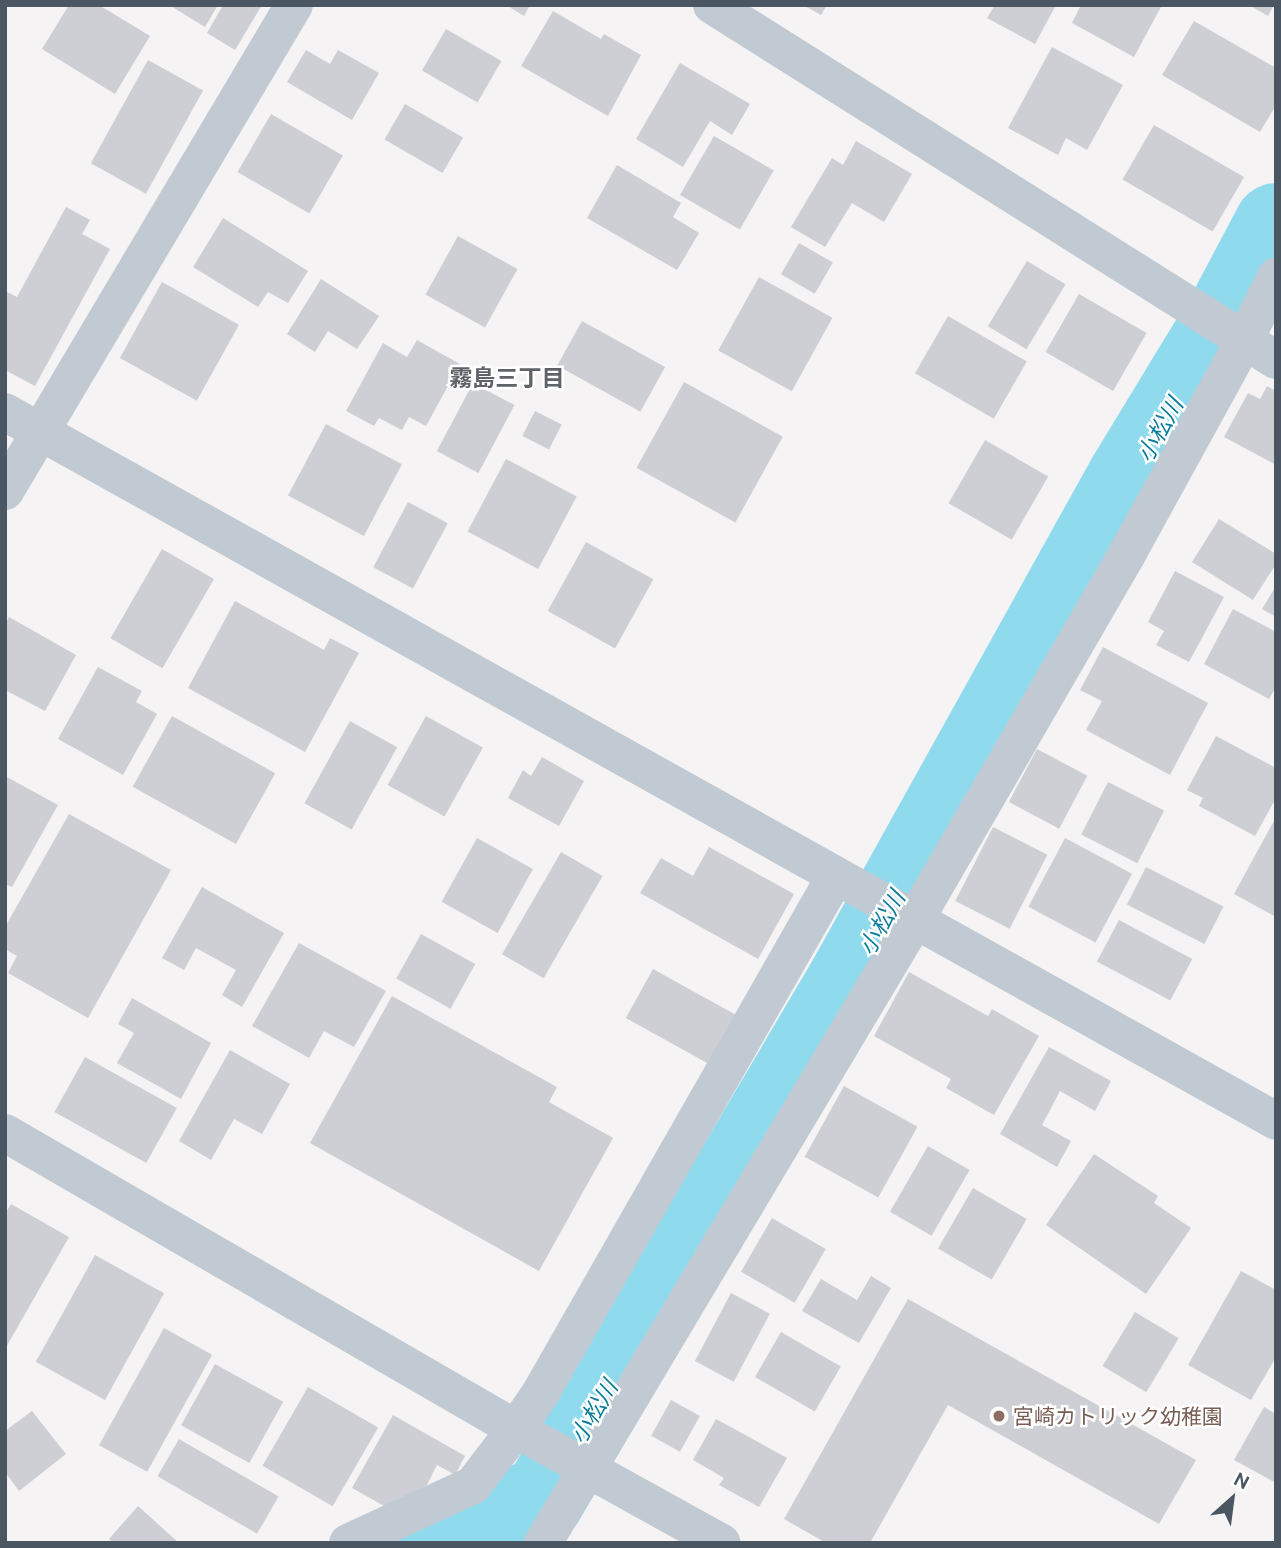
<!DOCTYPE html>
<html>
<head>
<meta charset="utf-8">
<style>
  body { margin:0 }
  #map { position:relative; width:1281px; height:1548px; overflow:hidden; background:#f5f3f3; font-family:Ubuntu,"Noto Sans JP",sans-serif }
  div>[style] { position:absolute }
  .river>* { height:84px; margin:-42px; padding:0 42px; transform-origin:42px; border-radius:42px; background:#90daee }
  .building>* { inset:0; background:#cdcfd5; transform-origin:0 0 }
  .minor>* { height:38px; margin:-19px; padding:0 19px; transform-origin:19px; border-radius:19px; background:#c1cad2 }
  .tertiary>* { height:38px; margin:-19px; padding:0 19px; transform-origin:19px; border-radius:19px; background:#c1cad2 }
  .dots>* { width:19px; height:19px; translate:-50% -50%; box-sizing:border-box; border:4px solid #fff; border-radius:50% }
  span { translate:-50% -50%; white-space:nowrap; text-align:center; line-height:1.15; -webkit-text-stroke:5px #fff; paint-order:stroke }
  .education-label { font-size:21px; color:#785e54 }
  .left { translate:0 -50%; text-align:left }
  .neighbourhood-label { font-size:23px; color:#5f6368; font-weight:700 }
  .water-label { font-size:23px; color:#0c7c9b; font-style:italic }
  .frame { position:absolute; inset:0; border:7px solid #4a5661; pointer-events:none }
  .north { position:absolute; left:1197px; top:1464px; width:70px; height:70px; -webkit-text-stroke:5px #fff; paint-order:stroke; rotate:28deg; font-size:19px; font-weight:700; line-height:28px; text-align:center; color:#4a5661 }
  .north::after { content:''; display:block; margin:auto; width:24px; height:32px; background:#4a5661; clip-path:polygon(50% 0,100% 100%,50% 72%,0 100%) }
</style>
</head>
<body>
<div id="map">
  <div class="river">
    <i style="left:416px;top:1543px;width:134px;rotate:-19.1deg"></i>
    <i style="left:543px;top:1499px;width:605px;rotate:-59.41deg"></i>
    <i style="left:851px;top:978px;width:572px;rotate:-60.93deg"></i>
    <i style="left:1129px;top:478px;width:197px;rotate:-58.7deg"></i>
    <i style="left:1231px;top:310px;width:96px;rotate:-62.1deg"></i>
  </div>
  <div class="building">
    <i style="clip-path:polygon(69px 5px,99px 5px,150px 36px,115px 94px,42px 49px)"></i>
    <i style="clip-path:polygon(169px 5px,218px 5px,205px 27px)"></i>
    <i style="clip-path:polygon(223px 5px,262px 5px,235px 50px,207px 33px)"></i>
    <i style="clip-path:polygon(506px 5px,530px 5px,524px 16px)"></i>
    <i style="clip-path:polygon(803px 5px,827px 5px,821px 15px)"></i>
    <i style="clip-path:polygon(995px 5px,1056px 5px,1035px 44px,987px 18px)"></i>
    <i style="clip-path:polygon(1081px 5px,1162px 5px,1134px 57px,1072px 23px)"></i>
    <i style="clip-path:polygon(1249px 5px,1274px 5px,1268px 16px)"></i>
    <i style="clip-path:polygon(553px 11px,601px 39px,604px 34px,641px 55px,608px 116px,521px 66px)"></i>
    <i style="clip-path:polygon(1194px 21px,1276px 68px,1276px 105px,1260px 132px,1162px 75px)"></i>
    <i style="left:446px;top:29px;width:64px;height:48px;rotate:30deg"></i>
    <i style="clip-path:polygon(1052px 47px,1123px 85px,1087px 150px,1066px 138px,1058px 155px,1008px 128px)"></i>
    <i style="clip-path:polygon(306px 50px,330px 64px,338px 50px,379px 73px,352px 120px,287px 82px)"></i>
    <i style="left:148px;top:60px;width:63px;height:118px;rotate:29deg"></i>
    <i style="clip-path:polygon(680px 63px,750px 104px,732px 135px,710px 121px,683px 167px,636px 139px)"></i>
    <i style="left:405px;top:104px;width:67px;height:41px;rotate:30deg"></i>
    <i style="left:271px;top:114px;width:83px;height:67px;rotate:30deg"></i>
    <i style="left:1154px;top:125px;width:104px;height:63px;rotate:30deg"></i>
    <i style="left:714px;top:136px;width:69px;height:68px;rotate:30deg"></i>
    <i style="clip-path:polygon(856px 141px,912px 174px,884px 222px,852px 203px,825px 247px,791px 227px,832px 158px,843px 165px)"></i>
    <i style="clip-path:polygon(617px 165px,681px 203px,673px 217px,699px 233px,677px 270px,587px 218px)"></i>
    <i style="clip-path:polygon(66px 207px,90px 220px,82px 234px,110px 249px,35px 386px,5px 370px,5px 291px,17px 297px)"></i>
    <i style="clip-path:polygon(223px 218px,308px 271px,288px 303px,268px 292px,258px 307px,193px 267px)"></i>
    <i style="left:458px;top:236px;width:68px;height:67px;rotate:29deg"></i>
    <i style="left:799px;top:243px;width:39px;height:36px;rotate:30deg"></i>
    <i style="left:1027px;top:261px;width:45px;height:76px;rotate:31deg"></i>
    <i style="left:759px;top:277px;width:84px;height:84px;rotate:29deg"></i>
    <i style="clip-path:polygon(321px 279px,379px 316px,357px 349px,328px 331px,315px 352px,287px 334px)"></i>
    <i style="left:162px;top:282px;width:88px;height:87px;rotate:29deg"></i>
    <i style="left:1079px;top:294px;width:78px;height:67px;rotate:30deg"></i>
    <i style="left:948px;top:316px;width:91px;height:66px;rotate:30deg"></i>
    <i style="left:582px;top:321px;width:95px;height:51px;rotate:29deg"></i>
    <i style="clip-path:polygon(417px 340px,460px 364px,426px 426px,409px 417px,402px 430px,379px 418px,374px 426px,346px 411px,383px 343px,407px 357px)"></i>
    <i style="left:684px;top:382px;width:113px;height:98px;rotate:29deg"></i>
    <i style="left:473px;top:383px;width:47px;height:77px;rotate:28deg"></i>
    <i style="clip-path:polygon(1267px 386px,1276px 391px,1276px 465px,1224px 437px,1248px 393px,1260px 399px)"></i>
    <i style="left:535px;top:411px;width:30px;height:28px;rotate:27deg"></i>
    <i style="left:326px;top:424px;width:86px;height:81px;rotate:28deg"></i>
    <i style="left:985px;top:440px;width:73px;height:73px;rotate:30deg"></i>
    <i style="left:506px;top:459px;width:80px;height:82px;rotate:28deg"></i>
    <i style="left:408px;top:502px;width:45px;height:74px;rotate:28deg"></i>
    <i style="clip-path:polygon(1219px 519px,1276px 554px,1276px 564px,1253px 600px,1192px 562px)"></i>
    <i style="left:586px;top:542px;width:77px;height:79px;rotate:29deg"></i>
    <i style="left:162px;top:549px;width:60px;height:103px;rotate:30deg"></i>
    <i style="clip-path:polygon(1175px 571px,1224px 597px,1189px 662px,1156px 645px,1164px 631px,1148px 622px)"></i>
    <i style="clip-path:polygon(1276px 586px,1276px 617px,1262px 609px)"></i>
    <i style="clip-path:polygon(235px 601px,324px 650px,330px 638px,359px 653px,305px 752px,188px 688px)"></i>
    <i style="clip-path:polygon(1233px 609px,1276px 632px,1276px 687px,1269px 699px,1204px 664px)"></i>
    <i style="clip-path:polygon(9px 617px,76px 655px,45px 711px,5px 690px,5px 624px)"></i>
    <i style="clip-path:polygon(1103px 647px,1208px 703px,1170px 775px,1086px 730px,1102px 701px,1080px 690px)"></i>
    <i style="clip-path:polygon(98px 667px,142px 691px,136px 702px,157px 714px,123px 775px,58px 739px)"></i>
    <i style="left:172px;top:716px;width:118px;height:81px;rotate:29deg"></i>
    <i style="left:426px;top:716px;width:65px;height:79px;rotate:29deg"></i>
    <i style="left:350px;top:721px;width:54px;height:94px;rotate:29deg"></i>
    <i style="clip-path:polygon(1216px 736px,1276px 768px,1276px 798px,1255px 836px,1199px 806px,1203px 798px,1187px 790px)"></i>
    <i style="left:1037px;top:749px;width:57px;height:60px;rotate:28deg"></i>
    <i style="clip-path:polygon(542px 757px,584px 781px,559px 826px,508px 798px,523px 770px,531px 776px)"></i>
    <i style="clip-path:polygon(5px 776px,58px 805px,12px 887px,5px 884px)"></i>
    <i style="left:1108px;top:782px;width:63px;height:59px;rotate:27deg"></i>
    <i style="clip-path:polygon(69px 814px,171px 870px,88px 1018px,8px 973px,17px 956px,5px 949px,5px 927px)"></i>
    <i style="clip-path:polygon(1276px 817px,1276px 917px,1234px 894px)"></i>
    <i style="left:993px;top:827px;width:61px;height:83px;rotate:27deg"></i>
    <i style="left:477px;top:838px;width:64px;height:73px;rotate:29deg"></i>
    <i style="left:1065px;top:838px;width:76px;height:78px;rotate:28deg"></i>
    <i style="clip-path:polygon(709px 847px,794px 894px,758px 959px,640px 893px,661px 858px,693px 876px)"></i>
    <i style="left:561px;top:852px;width:48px;height:118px;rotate:30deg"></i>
    <i style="left:1146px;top:867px;width:87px;height:42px;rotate:27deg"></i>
    <i style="clip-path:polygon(202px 887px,284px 933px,242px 1007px,222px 995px,236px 970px,196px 948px,184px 970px,162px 958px)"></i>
    <i style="left:1119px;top:920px;width:83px;height:47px;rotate:28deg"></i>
    <i style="left:421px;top:934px;width:62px;height:51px;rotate:29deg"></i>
    <i style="clip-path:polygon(299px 943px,386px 991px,354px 1047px,324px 1031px,309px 1058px,252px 1026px)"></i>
    <i style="left:653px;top:969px;width:96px;height:56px;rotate:29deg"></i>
    <i style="clip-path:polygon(909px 972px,988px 1016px,992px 1009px,1039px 1036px,994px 1115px,946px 1088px,951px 1079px,874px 1036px)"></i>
    <i style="clip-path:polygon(392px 996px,557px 1087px,549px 1102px,613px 1138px,539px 1271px,310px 1143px)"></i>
    <i style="clip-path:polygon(132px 998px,211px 1043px,181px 1099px,117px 1063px,134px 1033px,118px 1024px)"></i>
    <i style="clip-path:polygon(1049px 1047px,1111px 1081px,1095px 1111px,1060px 1091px,1042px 1125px,1071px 1141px,1057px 1167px,1000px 1134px)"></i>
    <i style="clip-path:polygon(230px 1050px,290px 1084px,262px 1134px,234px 1119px,211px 1160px,179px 1141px)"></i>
    <i style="left:85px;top:1057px;width:105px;height:63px;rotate:29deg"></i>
    <i style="left:844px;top:1086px;width:84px;height:81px;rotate:29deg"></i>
    <i style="left:928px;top:1146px;width:48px;height:76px;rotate:30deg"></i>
    <i style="clip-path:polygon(1094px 1154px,1158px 1196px,1154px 1203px,1191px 1228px,1146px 1294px,1046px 1225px)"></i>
    <i style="left:973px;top:1188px;width:62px;height:70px;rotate:30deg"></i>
    <i style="clip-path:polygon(11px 1204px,69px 1237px,5px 1349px,5px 1214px)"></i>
    <i style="left:772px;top:1218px;width:62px;height:62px;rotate:30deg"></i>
    <i style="left:95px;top:1255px;width:79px;height:122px;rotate:29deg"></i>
    <i style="clip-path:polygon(1241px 1271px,1276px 1290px,1276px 1357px,1251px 1400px,1188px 1365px)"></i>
    <i style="clip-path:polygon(871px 1276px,891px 1288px,859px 1343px,802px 1311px,821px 1279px,857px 1300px)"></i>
    <i style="left:731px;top:1293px;width:44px;height:77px;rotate:28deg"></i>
    <i style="clip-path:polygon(908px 1299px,1196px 1460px,1159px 1524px,948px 1405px,870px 1543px,826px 1543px,784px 1519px)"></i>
    <i style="left:1135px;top:1312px;width:51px;height:63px;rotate:31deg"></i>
    <i style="left:164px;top:1328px;width:55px;height:134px;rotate:29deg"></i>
    <i style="left:781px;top:1332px;width:69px;height:52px;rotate:30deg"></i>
    <i style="left:215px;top:1364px;width:78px;height:70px;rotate:29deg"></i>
    <i style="left:308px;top:1387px;width:81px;height:91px;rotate:30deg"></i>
    <i style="left:671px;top:1400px;width:33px;height:41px;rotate:29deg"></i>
    <i style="clip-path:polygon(1264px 1407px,1276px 1414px,1276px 1483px,1234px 1460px)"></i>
    <i style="clip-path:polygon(32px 1411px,66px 1454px,19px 1491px,5px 1472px,5px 1431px)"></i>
    <i style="clip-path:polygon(393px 1415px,465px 1456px,455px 1475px,437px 1465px,427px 1485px,386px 1507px,352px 1488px)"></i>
    <i style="clip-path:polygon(716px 1419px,787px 1458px,759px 1507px,719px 1485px,724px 1478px,693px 1460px)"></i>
    <i style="left:179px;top:1439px;width:115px;height:43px;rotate:30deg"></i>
    <i style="clip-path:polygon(138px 1506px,179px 1543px,113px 1543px,109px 1539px)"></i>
  </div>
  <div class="minor">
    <i style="left:712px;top:5px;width:666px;rotate:32.19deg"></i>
    <i style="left:5px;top:412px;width:1455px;rotate:29.15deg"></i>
    <i style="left:5px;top:491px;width:565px;rotate:-59.26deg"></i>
    <i style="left:348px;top:1543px;width:138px;rotate:-24.9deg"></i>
    <i style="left:473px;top:1485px;width:71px;rotate:-52.5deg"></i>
    <i style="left:516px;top:1429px;width:42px;rotate:-55.6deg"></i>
    <i style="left:540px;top:1394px;width:595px;rotate:-60.29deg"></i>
    <i style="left:543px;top:1543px;width:726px;rotate:-59.16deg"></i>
    <i style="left:915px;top:920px;width:423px;rotate:-59.9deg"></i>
    <i style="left:1127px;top:554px;width:243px;rotate:-61.2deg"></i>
    <i style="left:1244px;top:341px;width:72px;rotate:-63.4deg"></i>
  </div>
  <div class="tertiary">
    <i style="left:5px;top:1133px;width:591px;rotate:30.08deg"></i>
    <i style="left:516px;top:1429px;width:235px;rotate:29deg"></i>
  </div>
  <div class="dots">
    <i style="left:999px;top:1416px;background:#8d6e63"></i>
  </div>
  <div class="education-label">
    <span class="left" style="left:1013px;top:1416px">宮崎カトリック幼稚園</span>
  </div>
  <div class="neighbourhood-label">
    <span style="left:507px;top:378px">霧島三丁目</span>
  </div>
  <div class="water-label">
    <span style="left:1160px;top:430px;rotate:-61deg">小松川</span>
    <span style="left:882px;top:923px;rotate:-61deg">小松川</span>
    <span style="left:594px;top:1412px;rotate:-59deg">小松川</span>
  </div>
  <div class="frame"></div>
  <div class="north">N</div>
</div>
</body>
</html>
